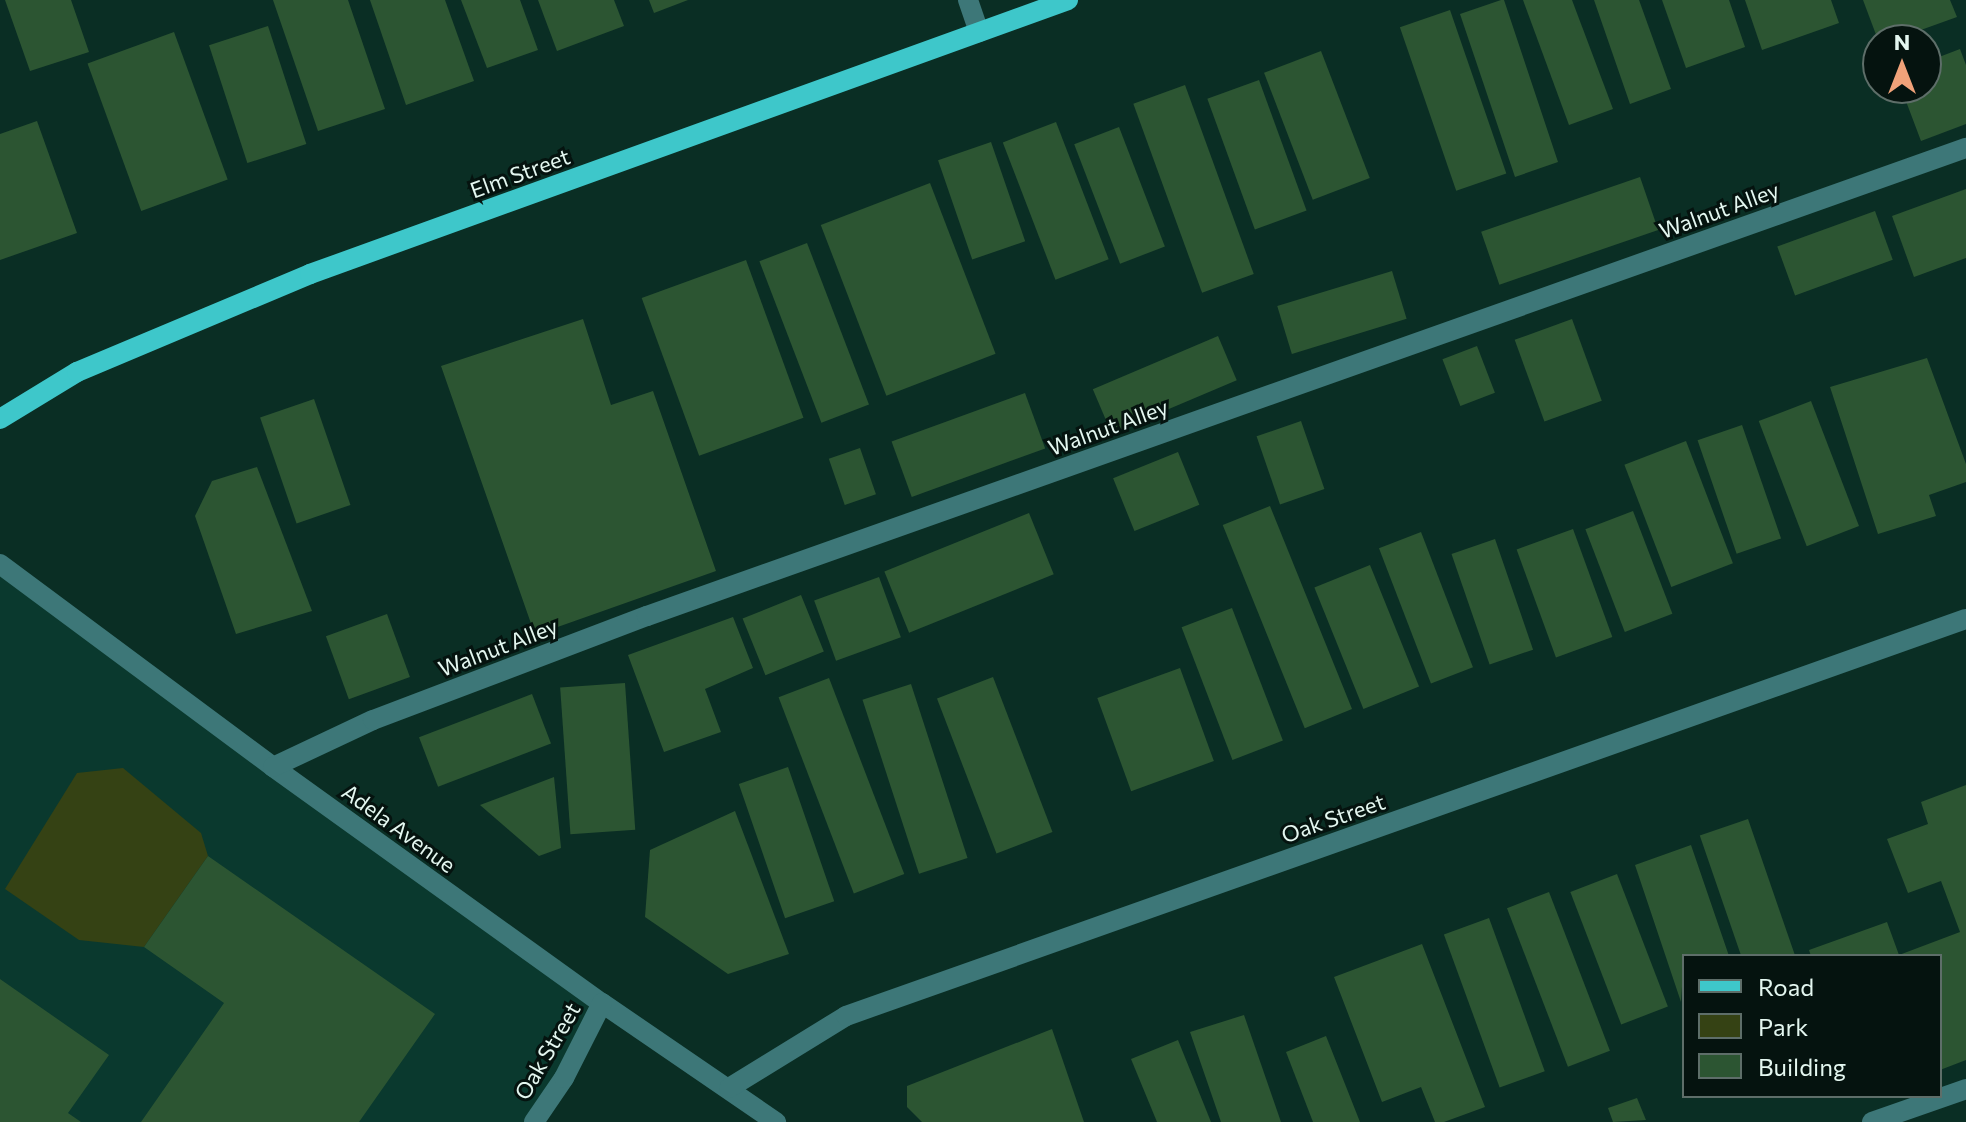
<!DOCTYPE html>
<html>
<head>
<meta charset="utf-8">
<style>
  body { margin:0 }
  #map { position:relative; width:1966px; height:1122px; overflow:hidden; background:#0a2e24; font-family:Commissioner,sans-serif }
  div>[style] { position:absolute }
  .built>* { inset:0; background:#0a392e }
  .green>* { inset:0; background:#354214 }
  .building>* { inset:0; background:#2c5532; transform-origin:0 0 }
  .minor>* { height:20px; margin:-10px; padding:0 10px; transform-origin:10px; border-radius:10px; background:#3d7778 }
  .major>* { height:20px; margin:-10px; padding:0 10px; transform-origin:10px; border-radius:10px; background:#3ec7ca }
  span { translate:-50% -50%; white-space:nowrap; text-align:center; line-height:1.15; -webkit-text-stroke:6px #05130f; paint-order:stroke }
  .street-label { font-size:22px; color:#e4f7f0 }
  .legend { position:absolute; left:1682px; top:954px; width:260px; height:144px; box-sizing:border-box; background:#05130f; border:2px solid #5e6e69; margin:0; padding:10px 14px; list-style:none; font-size:24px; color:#e4f7f0 }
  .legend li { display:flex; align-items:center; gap:16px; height:40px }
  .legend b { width:40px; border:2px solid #5e6e69 }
  .north { position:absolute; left:1862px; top:24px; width:80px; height:80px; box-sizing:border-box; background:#05130f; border:2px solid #5e6e69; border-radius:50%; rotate:0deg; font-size:22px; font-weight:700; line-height:32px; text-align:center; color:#e4f7f0 }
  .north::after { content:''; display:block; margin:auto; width:28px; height:36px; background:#f0a279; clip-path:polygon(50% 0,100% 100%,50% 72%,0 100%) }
</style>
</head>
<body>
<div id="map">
  <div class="built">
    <i style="clip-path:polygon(0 564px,602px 1003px,534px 1122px,0 1122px)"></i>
  </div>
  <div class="green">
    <i style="clip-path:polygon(123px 768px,201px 833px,208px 856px,144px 947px,79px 940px,5px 889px,77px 773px)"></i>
  </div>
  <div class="building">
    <i style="clip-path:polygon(5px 0,71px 0,89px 52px,30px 71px)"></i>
    <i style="clip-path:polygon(273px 0,348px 0,385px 109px,318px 131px)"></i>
    <i style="clip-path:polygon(370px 0,445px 0,474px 81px,406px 105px)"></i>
    <i style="clip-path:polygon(461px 0,520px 0,538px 50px,487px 68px)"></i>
    <i style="clip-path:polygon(538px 0,614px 0,624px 26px,557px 51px)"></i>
    <i style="clip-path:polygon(649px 0,688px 0,654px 13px)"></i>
    <i style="clip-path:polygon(1501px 0,1504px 0,1558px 162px,1515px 177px,1460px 14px)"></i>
    <i style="clip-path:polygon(1523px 0,1572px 0,1613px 109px,1569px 125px)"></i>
    <i style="clip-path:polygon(1594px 0,1639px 0,1671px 89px,1630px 104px)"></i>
    <i style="clip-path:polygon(1662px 0,1729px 0,1745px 47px,1686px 68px)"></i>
    <i style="clip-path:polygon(1745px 0,1831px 0,1839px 23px,1762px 50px)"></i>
    <i style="clip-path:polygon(1863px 0,1950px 0,1957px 17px,1893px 40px,1878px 40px)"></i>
    <i style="left:1450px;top:10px;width:173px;height:53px;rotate:71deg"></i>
    <i style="left:268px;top:26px;width:124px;height:62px;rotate:72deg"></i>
    <i style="left:174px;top:32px;width:157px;height:92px;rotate:70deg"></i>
    <i style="clip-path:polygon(1960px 49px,1966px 65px,1966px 124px,1921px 141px,1901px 88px,1926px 88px,1926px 62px)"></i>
    <i style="left:1321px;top:51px;width:136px;height:61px;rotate:69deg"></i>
    <i style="left:1259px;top:80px;width:139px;height:55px;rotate:70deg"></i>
    <i style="left:1185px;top:85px;width:201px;height:55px;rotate:70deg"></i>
    <i style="clip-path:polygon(37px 121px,77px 233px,0 260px,0 134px)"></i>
    <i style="left:1056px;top:122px;width:147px;height:57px;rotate:69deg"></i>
    <i style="left:1119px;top:127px;width:128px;height:48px;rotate:69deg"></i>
    <i style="left:991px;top:142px;width:105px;height:56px;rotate:71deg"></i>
    <i style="left:1640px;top:177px;width:56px;height:168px;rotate:71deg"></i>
    <i style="left:930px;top:183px;width:183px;height:117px;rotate:69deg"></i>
    <i style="clip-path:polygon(1966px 189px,1966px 258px,1914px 277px,1892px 216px)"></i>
    <i style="left:1875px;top:211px;width:52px;height:104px;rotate:70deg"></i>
    <i style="left:807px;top:243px;width:173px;height:51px;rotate:69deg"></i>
    <i style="left:746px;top:260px;width:168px;height:111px;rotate:70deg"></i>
    <i style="left:1392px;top:271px;width:50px;height:120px;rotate:73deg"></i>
    <i style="clip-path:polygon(583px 319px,611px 405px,653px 391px,716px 571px,535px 635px,441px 366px)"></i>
    <i style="left:1572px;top:319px;width:87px;height:61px;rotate:70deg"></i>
    <i style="left:1218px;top:336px;width:48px;height:136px;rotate:67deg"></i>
    <i style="left:1477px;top:346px;width:50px;height:37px;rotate:69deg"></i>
    <i style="clip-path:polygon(1927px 358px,1966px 464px,1966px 482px,1929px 495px,1936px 516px,1878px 534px,1830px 387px)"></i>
    <i style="left:1025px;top:393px;width:59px;height:142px;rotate:70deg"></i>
    <i style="left:314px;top:399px;width:112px;height:57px;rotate:71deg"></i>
    <i style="left:1811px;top:401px;width:134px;height:56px;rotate:69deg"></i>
    <i style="left:1301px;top:421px;width:72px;height:47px;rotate:71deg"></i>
    <i style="left:1742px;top:425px;width:120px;height:47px;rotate:71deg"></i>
    <i style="left:1686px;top:441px;width:131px;height:66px;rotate:69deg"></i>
    <i style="left:860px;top:448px;width:49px;height:33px;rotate:71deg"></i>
    <i style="left:1178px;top:452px;width:57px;height:70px;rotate:68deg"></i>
    <i style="clip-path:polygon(257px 467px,312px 611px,236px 634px,195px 516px,212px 481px)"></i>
    <i style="left:1270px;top:506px;width:219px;height:51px;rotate:68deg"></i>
    <i style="left:1633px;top:511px;width:110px;height:51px;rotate:69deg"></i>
    <i style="left:1029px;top:513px;width:66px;height:156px;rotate:68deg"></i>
    <i style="left:1573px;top:529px;width:115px;height:60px;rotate:70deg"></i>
    <i style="left:1421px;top:532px;width:145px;height:45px;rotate:69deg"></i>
    <i style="left:1495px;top:539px;width:117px;height:46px;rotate:71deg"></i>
    <i style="left:1370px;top:565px;width:131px;height:60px;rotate:68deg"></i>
    <i style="left:879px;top:577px;width:64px;height:69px;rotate:70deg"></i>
    <i style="left:801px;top:595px;width:61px;height:63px;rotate:68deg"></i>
    <i style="left:1232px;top:608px;width:142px;height:54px;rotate:69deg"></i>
    <i style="left:387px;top:614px;width:67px;height:65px;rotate:70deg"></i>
    <i style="clip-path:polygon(733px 617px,753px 668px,705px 689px,721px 732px,664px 752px,628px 655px)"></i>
    <i style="left:1180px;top:668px;width:99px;height:88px;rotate:70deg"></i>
    <i style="left:993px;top:677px;width:166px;height:60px;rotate:69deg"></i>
    <i style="left:829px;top:678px;width:210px;height:54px;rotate:69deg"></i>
    <i style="left:625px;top:683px;width:147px;height:65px;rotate:86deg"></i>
    <i style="left:911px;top:684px;width:183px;height:51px;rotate:72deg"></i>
    <i style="left:532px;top:694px;width:53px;height:121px;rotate:69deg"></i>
    <i style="left:788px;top:767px;width:142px;height:52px;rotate:71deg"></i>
    <i style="clip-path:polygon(554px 777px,561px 848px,539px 856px,480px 805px)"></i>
    <i style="clip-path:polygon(1966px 785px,1966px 1060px,1940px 1070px,1940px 956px,1811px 956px,1809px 950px,1887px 922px,1899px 955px,1960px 932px,1941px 881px,1908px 893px,1887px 839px,1928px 824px,1921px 802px)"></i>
    <i style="clip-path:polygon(735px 811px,789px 954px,728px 974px,645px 917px,650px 850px)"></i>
    <i style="left:1748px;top:819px;width:145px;height:51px;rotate:71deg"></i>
    <i style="clip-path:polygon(1691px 845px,1729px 956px,1684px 956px,1681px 1002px,1635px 865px)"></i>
    <i style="clip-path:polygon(208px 856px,435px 1014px,359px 1122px,141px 1122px,224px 1003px,144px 947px)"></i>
    <i style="left:1617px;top:874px;width:142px;height:50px;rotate:69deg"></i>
    <i style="left:1549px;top:892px;width:170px;height:45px;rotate:69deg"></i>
    <i style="left:1489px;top:918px;width:163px;height:48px;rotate:70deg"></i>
    <i style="clip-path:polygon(1422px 944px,1485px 1107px,1444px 1122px,1435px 1122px,1421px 1087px,1382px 1102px,1334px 977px)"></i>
    <i style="clip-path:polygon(0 979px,109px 1055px,68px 1113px,81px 1122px,0 1122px)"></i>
    <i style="clip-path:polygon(1244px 1015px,1281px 1122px,1221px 1122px,1190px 1032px)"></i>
    <i style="clip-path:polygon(1052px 1029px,1084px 1122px,922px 1122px,907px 1107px,907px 1086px)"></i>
    <i style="clip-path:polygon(1326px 1036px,1360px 1122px,1313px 1122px,1286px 1052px)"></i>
    <i style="clip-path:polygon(1178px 1040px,1211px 1122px,1157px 1122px,1131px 1059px)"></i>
    <i style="clip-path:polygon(1637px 1098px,1646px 1120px,1613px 1122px,1608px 1108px)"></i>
  </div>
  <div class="minor">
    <i style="left:968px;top:0;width:34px;rotate:71deg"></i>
    <i style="left:0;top:564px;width:340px;rotate:36.6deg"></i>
    <i style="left:273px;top:767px;width:405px;rotate:35.7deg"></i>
    <i style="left:602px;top:1003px;width:211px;rotate:34.4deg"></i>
    <i style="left:273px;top:767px;width:110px;rotate:-25.2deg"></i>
    <i style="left:373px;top:720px;width:293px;rotate:-20.8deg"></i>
    <i style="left:647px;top:616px;width:1400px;rotate:-19.54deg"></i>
    <i style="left:729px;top:1088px;width:137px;rotate:-31.6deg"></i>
    <i style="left:846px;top:1016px;width:1188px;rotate:-19.52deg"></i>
    <i style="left:534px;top:1122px;width:53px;rotate:-55.7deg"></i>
    <i style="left:564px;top:1078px;width:84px;rotate:-63.1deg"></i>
    <i style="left:1872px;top:1122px;width:100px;rotate:-19.3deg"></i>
  </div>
  <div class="major">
    <i style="left:0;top:419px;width:90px;rotate:-31.4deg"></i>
    <i style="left:77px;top:372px;width:253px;rotate:-22.8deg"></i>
    <i style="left:310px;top:274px;width:806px;rotate:-19.87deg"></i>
  </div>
  <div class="street-label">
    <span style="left:520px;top:173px;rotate:-20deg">Elm Street</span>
    <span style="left:1719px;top:210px;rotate:-20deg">Walnut Alley</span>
    <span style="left:1108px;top:427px;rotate:-20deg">Walnut Alley</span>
    <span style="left:498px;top:647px;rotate:-21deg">Walnut Alley</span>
    <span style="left:1333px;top:818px;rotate:-19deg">Oak Street</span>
    <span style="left:399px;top:828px;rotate:36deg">Adela Avenue</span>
    <span style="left:547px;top:1051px;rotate:-60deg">Oak Street</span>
  </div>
  <ul class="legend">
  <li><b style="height:10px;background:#3ec7ca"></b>Road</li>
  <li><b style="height:22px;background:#354214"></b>Park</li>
  <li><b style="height:22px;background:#2c5532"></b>Building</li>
  </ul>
  <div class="north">N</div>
</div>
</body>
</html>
